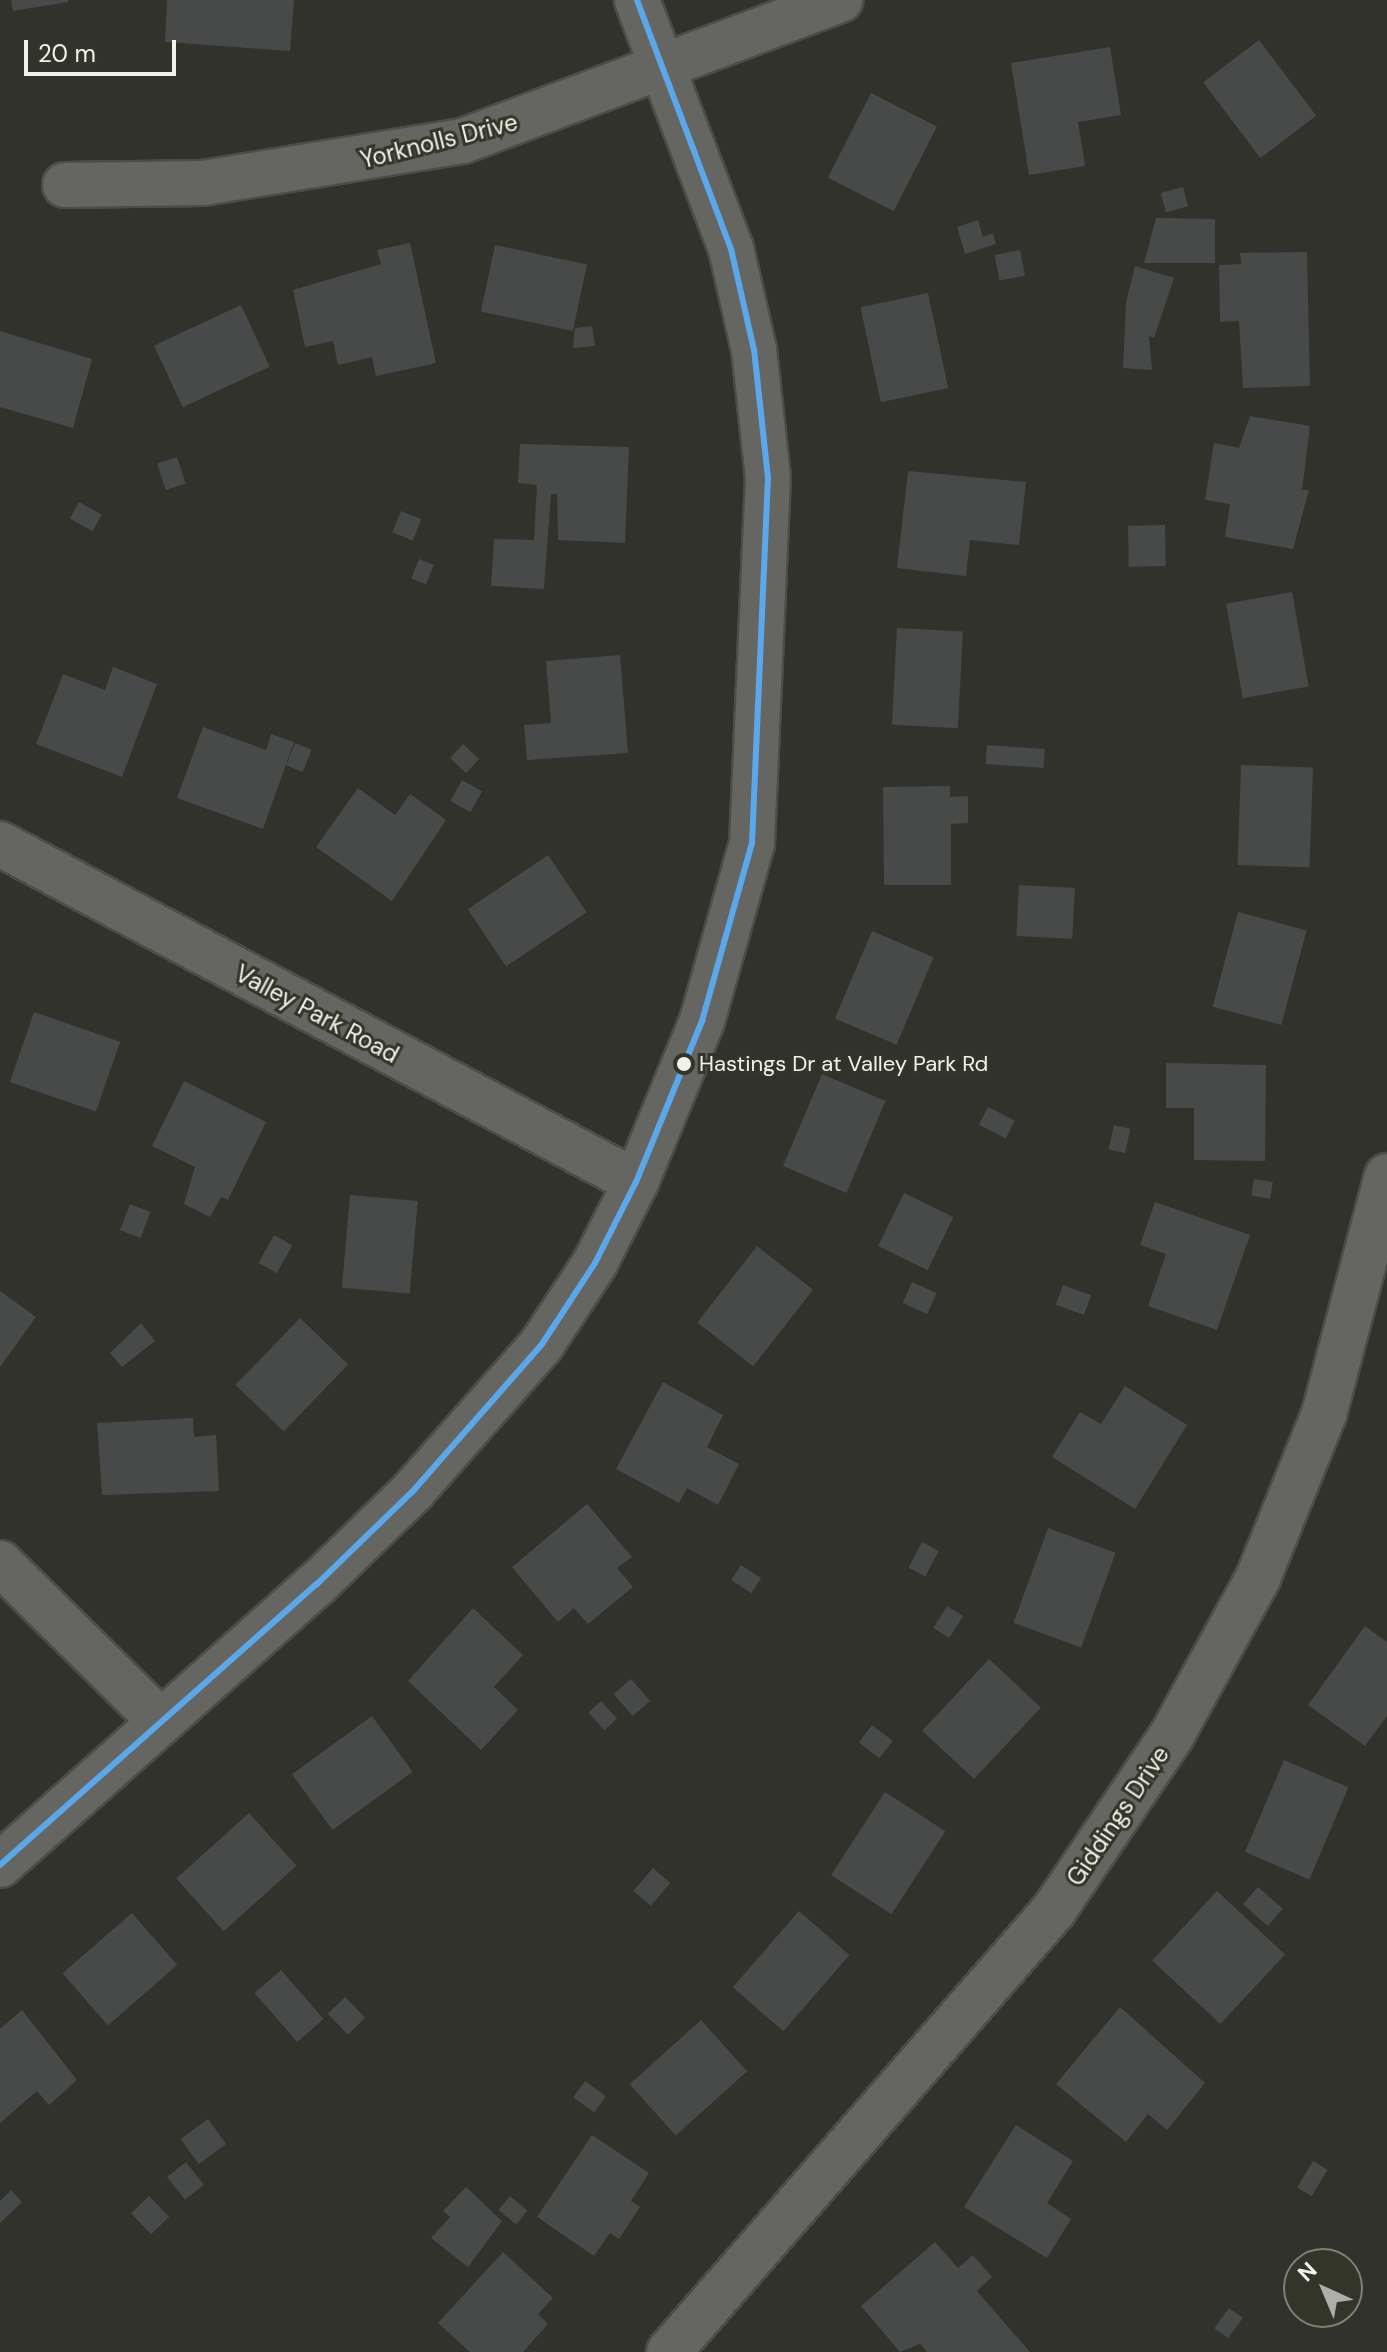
<!DOCTYPE html>
<html>
<head>
<meta charset="utf-8">
<style>
  body { margin:0 }
  #map { position:relative; width:1387px; height:2352px; overflow:hidden; background:#31322c; font-family:"DM Sans",sans-serif }
  div>[style] { position:absolute }
  .building>* { inset:0; background:#484949; transform-origin:0 0 }
  .roads { filter:drop-shadow(2px 0 #4c4d48) drop-shadow(-2px 0 #4c4d48) drop-shadow(0 2px #4c4d48) drop-shadow(0 -2px #4c4d48) }
  .street>* { height:44px; margin:-22px; padding:0 22px; transform-origin:22px; border-radius:22px; background:#656662 }
  .secondary>* { height:44px; margin:-22px; padding:0 22px; transform-origin:22px; border-radius:22px; background:#656662 }
  .bus-1>* { height:6px; margin:-3px; padding:0 3px; transform-origin:3px; border-radius:3px; background:#5aa8eb }
  .dots>* { width:22px; height:22px; translate:-50% -50%; box-sizing:border-box; border:4px solid #333529; border-radius:50% }
  span { translate:-50% -50%; white-space:nowrap; text-align:center; line-height:1.15; -webkit-text-stroke:6px #333529; paint-order:stroke }
  .bus-label { font-size:22px; color:#f1f3eb }
  .left { translate:0 -50%; text-align:left }
  .street-label { font-size:24px; color:#f1f3eb }
  .north { position:absolute; left:1283px; top:2248px; width:80px; height:80px; box-sizing:border-box; background:#333529; border:2px solid #7f8177; border-radius:50%; rotate:316deg; font-size:22px; font-weight:700; line-height:32px; text-align:center; color:#f1f3eb }
  .north::after { content:''; display:block; margin:auto; width:28px; height:36px; background:#aeafa8; clip-path:polygon(50% 0,100% 100%,50% 72%,0 100%) }
  .scale { position:absolute; left:24px; top:40px; width:152px; height:36px; box-sizing:border-box; border:4px solid #f1f3eb; border-top:0; padding-left:10px; font-size:24px; line-height:28px; white-space:nowrap; color:#f1f3eb; -webkit-text-stroke:6px #333529; paint-order:stroke }
</style>
</head>
<body>
<div id="map">
  <div class="building">
    <i style="clip-path:polygon(11px 0,68px 0,68px 2px,13px 11px)"></i>
    <i style="clip-path:polygon(167px 0,294px 0,290px 51px,165px 42px)"></i>
    <i style="left:1259px;top:40px;width:95px;height:70px;rotate:53deg"></i>
    <i style="clip-path:polygon(1110px 47px,1121px 115px,1078px 122px,1085px 166px,1029px 175px,1011px 63px)"></i>
    <i style="left:871px;top:93px;width:74px;height:95px;rotate:27deg"></i>
    <i style="left:1183px;top:187px;width:20px;height:23px;rotate:75deg"></i>
    <i style="clip-path:polygon(1156px 218px,1215px 219px,1215px 263px,1144px 263px)"></i>
    <i style="clip-path:polygon(978px 220px,983px 237px,993px 233px,996px 244px,965px 254px,957px 227px)"></i>
    <i style="clip-path:polygon(410px 243px,436px 363px,376px 376px,372px 357px,338px 365px,333px 341px,305px 347px,293px 290px,381px 264px,377px 250px)"></i>
    <i style="left:495px;top:245px;width:94px;height:68px;rotate:12deg"></i>
    <i style="left:1020px;top:250px;width:26px;height:26px;rotate:79deg"></i>
    <i style="clip-path:polygon(1307px 252px,1310px 386px,1243px 388px,1239px 321px,1220px 322px,1219px 265px,1241px 264px,1240px 253px)"></i>
    <i style="clip-path:polygon(1135px 266px,1174px 278px,1154px 338px,1149px 336px,1152px 370px,1123px 368px,1126px 302px)"></i>
    <i style="left:928px;top:293px;width:97px;height:69px;rotate:78deg"></i>
    <i style="left:241px;top:305px;width:68px;height:96px;rotate:65deg"></i>
    <i style="clip-path:polygon(592px 326px,595px 346px,573px 348px,575px 328px)"></i>
    <i style="clip-path:polygon(0 331px,92px 359px,73px 428px,0 407px)"></i>
    <i style="clip-path:polygon(1250px 416px,1310px 426px,1302px 490px,1309px 490px,1293px 549px,1225px 537px,1230px 504px,1205px 500px,1214px 443px,1239px 448px)"></i>
    <i style="clip-path:polygon(520px 444px,629px 447px,625px 543px,558px 540px,557px 485px,557px 494px,551px 494px,544px 589px,491px 586px,494px 539px,534px 540px,537px 485px,518px 483px)"></i>
    <i style="left:177px;top:457px;width:28px;height:21px;rotate:72deg"></i>
    <i style="clip-path:polygon(908px 471px,1026px 482px,1019px 545px,970px 540px,966px 576px,897px 568px)"></i>
    <i style="left:79px;top:502px;width:26px;height:19px;rotate:29deg"></i>
    <i style="left:401px;top:511px;width:22px;height:23px;rotate:22deg"></i>
    <i style="left:1165px;top:525px;width:41px;height:37px;rotate:89deg"></i>
    <i style="left:419px;top:559px;width:16px;height:21px;rotate:22deg"></i>
    <i style="left:1292px;top:592px;width:96px;height:67px;rotate:80deg"></i>
    <i style="left:897px;top:628px;width:66px;height:97px;rotate:3deg"></i>
    <i style="clip-path:polygon(620px 655px,628px 753px,527px 760px,524px 725px,551px 723px,546px 661px)"></i>
    <i style="clip-path:polygon(113px 667px,157px 684px,122px 777px,36px 744px,63px 674px,105px 690px)"></i>
    <i style="clip-path:polygon(203px 727px,266px 750px,271px 734px,294px 742px,263px 829px,177px 798px)"></i>
    <i style="left:295px;top:743px;width:18px;height:24px;rotate:22deg"></i>
    <i style="left:463px;top:744px;width:22px;height:19px;rotate:43deg"></i>
    <i style="left:987px;top:745px;width:58px;height:19px;rotate:4deg"></i>
    <i style="left:1241px;top:765px;width:72px;height:100px;rotate:2deg"></i>
    <i style="left:462px;top:780px;width:23px;height:24px;rotate:29deg"></i>
    <i style="clip-path:polygon(950px 786px,950px 797px,968px 796px,968px 823px,951px 824px,951px 885px,884px 885px,883px 787px)"></i>
    <i style="clip-path:polygon(358px 788px,395px 815px,410px 794px,446px 820px,392px 901px,316px 847px)"></i>
    <i style="left:548px;top:855px;width:69px;height:97px;rotate:56deg"></i>
    <i style="left:1019px;top:885px;width:56px;height:51px;rotate:3deg"></i>
    <i style="left:1238px;top:912px;width:71px;height:98px;rotate:15deg"></i>
    <i style="left:872px;top:931px;width:67px;height:95px;rotate:23deg"></i>
    <i style="left:34px;top:1012px;width:91px;height:74px;rotate:19deg"></i>
    <i style="clip-path:polygon(1166px 1063px,1266px 1065px,1265px 1161px,1194px 1160px,1194px 1108px,1166px 1108px)"></i>
    <i style="left:822px;top:1074px;width:69px;height:100px;rotate:23deg"></i>
    <i style="clip-path:polygon(184px 1081px,266px 1122px,228px 1200px,221px 1197px,210px 1217px,184px 1204px,195px 1167px,152px 1146px)"></i>
    <i style="left:988px;top:1107px;width:30px;height:20px;rotate:27deg"></i>
    <i style="left:1114px;top:1125px;width:17px;height:25px;rotate:13deg"></i>
    <i style="left:1254px;top:1179px;width:19px;height:17px;rotate:9deg"></i>
    <i style="left:904px;top:1193px;width:55px;height:59px;rotate:26deg"></i>
    <i style="left:350px;top:1195px;width:68px;height:93px;rotate:5deg"></i>
    <i style="clip-path:polygon(1155px 1202px,1250px 1235px,1217px 1330px,1148px 1306px,1166px 1254px,1140px 1245px)"></i>
    <i style="left:130px;top:1204px;width:22px;height:28px;rotate:21deg"></i>
    <i style="left:274px;top:1235px;width:21px;height:32px;rotate:29deg"></i>
    <i style="left:757px;top:1246px;width:71px;height:97px;rotate:38deg"></i>
    <i style="left:912px;top:1282px;width:27px;height:23px;rotate:24deg"></i>
    <i style="left:1063px;top:1285px;width:30px;height:21px;rotate:20deg"></i>
    <i style="clip-path:polygon(0 1291px,36px 1317px,0 1367px)"></i>
    <i style="left:300px;top:1318px;width:67px;height:93px;rotate:44deg"></i>
    <i style="clip-path:polygon(141px 1323px,155px 1341px,122px 1367px,110px 1353px)"></i>
    <i style="clip-path:polygon(663px 1382px,723px 1415px,707px 1447px,739px 1464px,718px 1505px,687px 1488px,679px 1503px,616px 1469px)"></i>
    <i style="clip-path:polygon(1125px 1386px,1187px 1425px,1135px 1509px,1052px 1457px,1080px 1412px,1101px 1424px)"></i>
    <i style="clip-path:polygon(193px 1418px,194px 1437px,216px 1435px,219px 1491px,102px 1495px,97px 1423px)"></i>
    <i style="clip-path:polygon(587px 1504px,632px 1557px,617px 1568px,633px 1587px,588px 1624px,574px 1608px,558px 1622px,512px 1567px)"></i>
    <i style="left:1048px;top:1528px;width:72px;height:101px;rotate:20deg"></i>
    <i style="left:922px;top:1542px;width:19px;height:29px;rotate:28deg"></i>
    <i style="left:741px;top:1565px;width:24px;height:18px;rotate:33deg"></i>
    <i style="left:947px;top:1606px;width:19px;height:26px;rotate:32deg"></i>
    <i style="clip-path:polygon(473px 1608px,523px 1655px,494px 1687px,518px 1710px,481px 1750px,408px 1681px)"></i>
    <i style="clip-path:polygon(1365px 1626px,1387px 1642px,1387px 1716px,1365px 1746px,1308px 1705px)"></i>
    <i style="left:989px;top:1659px;width:71px;height:98px;rotate:43deg"></i>
    <i style="left:631px;top:1679px;width:29px;height:23px;rotate:49deg"></i>
    <i style="left:601px;top:1701px;width:24px;height:17px;rotate:48deg"></i>
    <i style="left:372px;top:1716px;width:69px;height:99px;rotate:54deg"></i>
    <i style="left:872px;top:1725px;width:26px;height:22px;rotate:37deg"></i>
    <i style="left:1284px;top:1760px;width:70px;height:100px;rotate:23deg"></i>
    <i style="left:885px;top:1792px;width:72px;height:99px;rotate:33deg"></i>
    <i style="left:249px;top:1813px;width:71px;height:98px;rotate:48deg"></i>
    <i style="left:653px;top:1868px;width:23px;height:30px;rotate:41deg"></i>
    <i style="left:1258px;top:1887px;width:33px;height:23px;rotate:41deg"></i>
    <i style="left:1217px;top:1891px;width:93px;height:95px;rotate:43deg"></i>
    <i style="left:799px;top:1911px;width:67px;height:101px;rotate:41deg"></i>
    <i style="left:132px;top:1913px;width:69px;height:92px;rotate:49deg"></i>
    <i style="left:281px;top:1970px;width:65px;height:35px;rotate:49deg"></i>
    <i style="left:345px;top:1997px;width:29px;height:24px;rotate:46deg"></i>
    <i style="clip-path:polygon(1120px 2007px,1205px 2083px,1167px 2130px,1148px 2114px,1126px 2142px,1056px 2084px)"></i>
    <i style="clip-path:polygon(22px 2010px,77px 2080px,49px 2105px,37px 2091px,0 2123px,0 2029px)"></i>
    <i style="left:701px;top:2020px;width:69px;height:96px;rotate:48deg"></i>
    <i style="left:585px;top:2081px;width:26px;height:20px;rotate:36deg"></i>
    <i style="left:208px;top:2119px;width:31px;height:34px;rotate:54deg"></i>
    <i style="clip-path:polygon(1016px 2125px,1073px 2161px,1047px 2203px,1071px 2219px,1047px 2258px,964px 2207px)"></i>
    <i style="clip-path:polygon(592px 2135px,649px 2173px,631px 2201px,640px 2207px,619px 2239px,610px 2233px,594px 2256px,537px 2217px)"></i>
    <i style="left:1313px;top:2161px;width:17px;height:31px;rotate:31deg"></i>
    <i style="left:186px;top:2162px;width:29px;height:24px;rotate:52deg"></i>
    <i style="clip-path:polygon(466px 2187px,502px 2221px,468px 2267px,431px 2238px,450px 2217px,443px 2211px)"></i>
    <i style="clip-path:polygon(11px 2190px,22px 2202px,0 2223px,0 2201px)"></i>
    <i style="left:149px;top:2196px;width:29px;height:25px;rotate:46deg"></i>
    <i style="left:510px;top:2196px;width:23px;height:18px;rotate:40deg"></i>
    <i style="clip-path:polygon(935px 2242px,958px 2268px,973px 2255px,992px 2277px,977px 2291px,1030px 2352px,927px 2352px,920px 2344px,900px 2352px,861px 2306px)"></i>
    <i style="clip-path:polygon(503px 2252px,553px 2298px,538px 2314px,548px 2324px,523px 2352px,470px 2352px,438px 2323px)"></i>
    <i style="left:1229px;top:2308px;width:17px;height:25px;rotate:36deg"></i>
  </div>
  <div class="roads">
    <div class="street">
      <i style="left:65px;top:185px;width:138px;rotate:-0.8deg"></i>
      <i style="left:203px;top:183px;width:263px;rotate:-9.2deg"></i>
      <i style="left:463px;top:141px;width:403px;rotate:-20.5deg"></i>
      <i style="left:0;top:844px;width:720px;rotate:27.99deg"></i>
      <i style="left:0;top:1563px;width:226px;rotate:44.6deg"></i>
      <i style="left:669px;top:2352px;width:586px;rotate:-48.94deg"></i>
      <i style="left:1054px;top:1910px;width:211px;rotate:-56deg"></i>
      <i style="left:1172px;top:1735px;width:179px;rotate:-61.3deg"></i>
      <i style="left:1258px;top:1578px;width:177px;rotate:-68.1deg"></i>
      <i style="left:1324px;top:1414px;width:246px;rotate:-75.2deg"></i>
    </div>
    <div class="secondary">
      <i style="left:0;top:1865px;width:424px;rotate:-41.6deg"></i>
      <i style="left:317px;top:1584px;width:134px;rotate:-44.1deg"></i>
      <i style="left:413px;top:1491px;width:196px;rotate:-48.7deg"></i>
      <i style="left:542px;top:1344px;width:97px;rotate:-56.8deg"></i>
      <i style="left:595px;top:1263px;width:91px;rotate:-63.2deg"></i>
      <i style="left:636px;top:1182px;width:174px;rotate:-67.7deg"></i>
      <i style="left:702px;top:1021px;width:185px;rotate:-74.3deg"></i>
      <i style="left:752px;top:843px;width:365px;rotate:-87.5deg"></i>
      <i style="left:768px;top:478px;width:129px;rotate:-96.2deg"></i>
      <i style="left:754px;top:350px;width:104px;rotate:-102.8deg"></i>
      <i style="left:731px;top:249px;width:266px;rotate:-110.7deg"></i>
    </div>
  </div>
  <div class="bus-1">
    <i style="left:0;top:1865px;width:424px;rotate:-41.6deg"></i>
    <i style="left:317px;top:1584px;width:134px;rotate:-44.1deg"></i>
    <i style="left:413px;top:1491px;width:196px;rotate:-48.7deg"></i>
    <i style="left:542px;top:1344px;width:97px;rotate:-56.8deg"></i>
    <i style="left:595px;top:1263px;width:91px;rotate:-63.2deg"></i>
    <i style="left:636px;top:1182px;width:174px;rotate:-67.7deg"></i>
    <i style="left:702px;top:1021px;width:185px;rotate:-74.3deg"></i>
    <i style="left:752px;top:843px;width:365px;rotate:-87.5deg"></i>
    <i style="left:768px;top:478px;width:129px;rotate:-96.2deg"></i>
    <i style="left:754px;top:350px;width:104px;rotate:-102.8deg"></i>
    <i style="left:731px;top:249px;width:266px;rotate:-110.7deg"></i>
  </div>
  <div class="dots">
    <i style="left:684px;top:1064px;background:#f1f3eb"></i>
  </div>
  <div class="bus-label">
    <span class="left" style="left:699px;top:1064px">Hastings Dr at Valley Park Rd</span>
  </div>
  <div class="street-label">
    <span style="left:439px;top:141px;rotate:-14deg">Yorknolls Drive</span>
    <span style="left:317px;top:1014px;rotate:28deg">Valley Park Road</span>
    <span style="left:1118px;top:1816px;rotate:-56deg">Giddings Drive</span>
  </div>
  <div class="north">N</div>
  <div class="scale">20 m</div>
</div>
</body>
</html>
